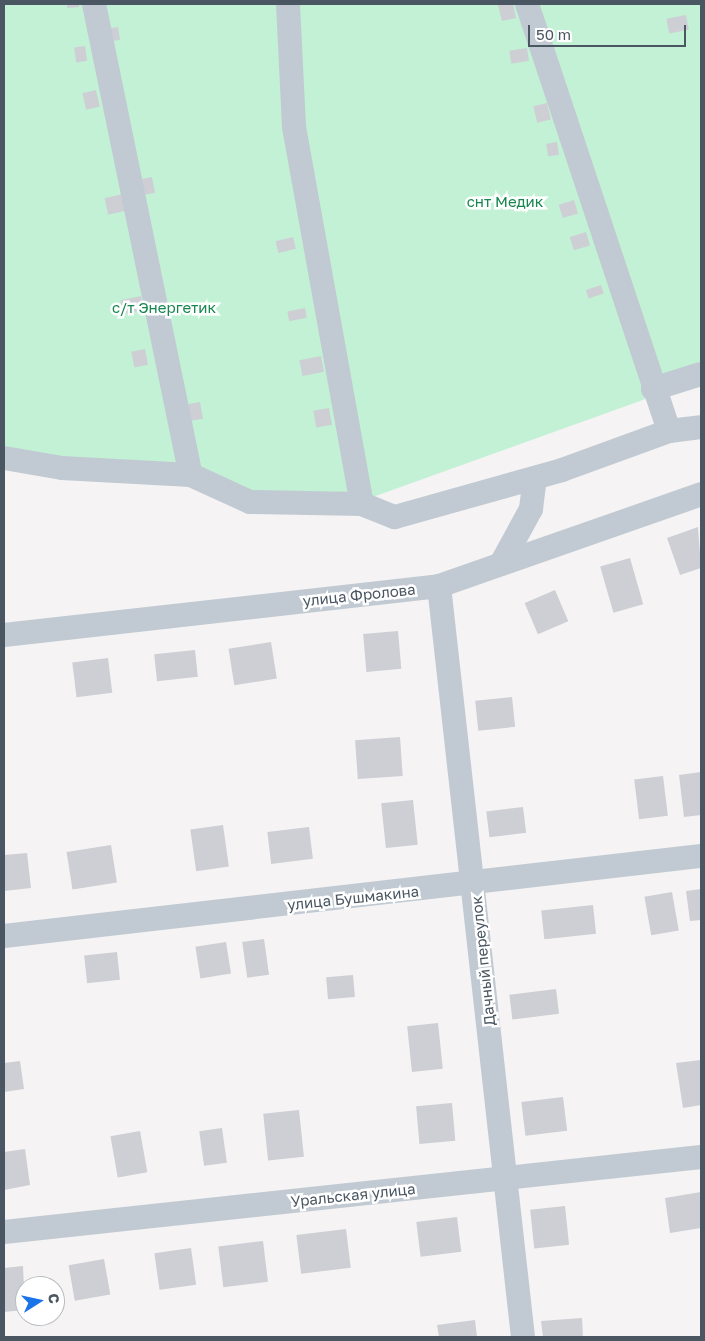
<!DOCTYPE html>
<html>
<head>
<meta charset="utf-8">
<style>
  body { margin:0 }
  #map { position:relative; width:705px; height:1341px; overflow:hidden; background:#f5f3f3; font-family:"Golos Text",sans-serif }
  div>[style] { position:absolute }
  .green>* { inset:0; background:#c3f1d5 }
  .building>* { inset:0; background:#cdcfd5; transform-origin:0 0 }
  .minor>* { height:24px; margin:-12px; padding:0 12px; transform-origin:12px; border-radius:12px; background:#c1cad2 }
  span { translate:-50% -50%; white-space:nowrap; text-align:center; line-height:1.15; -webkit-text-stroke:5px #fff; paint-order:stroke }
  .park-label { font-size:15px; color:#17864f }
  .street-label { font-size:15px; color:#4a5661 }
  .frame { position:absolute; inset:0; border:5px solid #4a5661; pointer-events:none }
  .north { position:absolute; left:15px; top:1276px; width:50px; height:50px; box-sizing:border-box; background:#fff; border:1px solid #b7bbc0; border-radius:50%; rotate:80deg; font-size:14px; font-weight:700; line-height:20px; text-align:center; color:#4a5661 }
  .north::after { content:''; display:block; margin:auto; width:18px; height:22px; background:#1a73e8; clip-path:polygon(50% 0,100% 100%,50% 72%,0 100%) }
  .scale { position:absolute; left:528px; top:25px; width:158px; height:22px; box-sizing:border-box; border:2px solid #4a5661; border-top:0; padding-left:6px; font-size:15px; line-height:18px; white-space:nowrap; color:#4a5661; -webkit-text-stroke:4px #fff; paint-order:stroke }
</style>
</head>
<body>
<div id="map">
  <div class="green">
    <i style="clip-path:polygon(4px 4px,701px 4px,701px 379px,370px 498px,236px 503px,181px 469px,4px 457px)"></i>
  </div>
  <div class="building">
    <i style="clip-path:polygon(67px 4px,79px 4px,79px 7px,67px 8px)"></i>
    <i style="clip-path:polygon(513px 4px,516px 18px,502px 21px,498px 5px)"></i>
    <i style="left:686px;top:15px;width:15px;height:20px;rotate:79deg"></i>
    <i style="left:118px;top:27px;width:13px;height:18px;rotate:81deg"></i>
    <i style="left:85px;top:46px;width:15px;height:11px;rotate:82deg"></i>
    <i style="left:527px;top:48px;width:13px;height:18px;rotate:81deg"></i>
    <i style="left:96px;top:90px;width:17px;height:14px;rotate:77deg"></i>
    <i style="left:547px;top:103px;width:17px;height:14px;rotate:77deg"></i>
    <i style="left:557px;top:142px;width:13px;height:11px;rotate:81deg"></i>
    <i style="left:152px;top:177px;width:16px;height:17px;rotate:79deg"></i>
    <i style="left:123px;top:194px;width:17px;height:19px;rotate:77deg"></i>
    <i style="left:574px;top:200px;width:14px;height:16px;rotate:73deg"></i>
    <i style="left:586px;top:232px;width:14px;height:17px;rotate:73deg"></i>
    <i style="left:293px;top:237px;width:12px;height:18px;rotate:76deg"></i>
    <i style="left:601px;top:285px;width:9px;height:16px;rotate:72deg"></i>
    <i style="left:141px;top:296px;width:14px;height:21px;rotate:78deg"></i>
    <i style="left:305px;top:308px;width:10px;height:18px;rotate:79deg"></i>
    <i style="left:145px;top:349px;width:16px;height:14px;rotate:79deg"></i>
    <i style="left:321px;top:356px;width:16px;height:22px;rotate:79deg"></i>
    <i style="left:200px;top:402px;width:17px;height:18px;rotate:80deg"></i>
    <i style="left:329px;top:408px;width:17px;height:16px;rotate:80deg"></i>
    <i style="clip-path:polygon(698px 527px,701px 568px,680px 575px,667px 538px)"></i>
    <i style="left:630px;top:558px;width:48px;height:31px;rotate:74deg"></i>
    <i style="left:555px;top:590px;width:34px;height:33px;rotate:67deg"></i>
    <i style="left:398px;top:631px;width:38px;height:35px;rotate:85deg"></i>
    <i style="left:271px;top:642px;width:37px;height:43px;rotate:81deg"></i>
    <i style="left:195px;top:650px;width:27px;height:41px;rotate:84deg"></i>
    <i style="left:108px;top:658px;width:35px;height:36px;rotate:83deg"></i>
    <i style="left:512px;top:697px;width:30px;height:37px;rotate:84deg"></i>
    <i style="left:400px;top:737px;width:39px;height:45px;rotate:86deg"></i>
    <i style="clip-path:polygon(701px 772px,701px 815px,684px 817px,679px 775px)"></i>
    <i style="left:663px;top:776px;width:40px;height:29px;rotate:83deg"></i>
    <i style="left:413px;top:800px;width:45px;height:32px;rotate:84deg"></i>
    <i style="left:523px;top:807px;width:26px;height:37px;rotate:83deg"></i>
    <i style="left:223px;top:825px;width:42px;height:33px;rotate:82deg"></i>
    <i style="left:309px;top:827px;width:32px;height:42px;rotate:83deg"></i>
    <i style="left:111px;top:845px;width:38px;height:45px;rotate:81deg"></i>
    <i style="clip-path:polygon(27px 853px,31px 888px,4px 891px,4px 855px)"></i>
    <i style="clip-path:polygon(701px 889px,701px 920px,690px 921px,686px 891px)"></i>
    <i style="left:672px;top:892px;width:39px;height:28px;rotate:80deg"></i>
    <i style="left:593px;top:905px;width:29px;height:52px;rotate:84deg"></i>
    <i style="left:264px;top:939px;width:36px;height:22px;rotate:82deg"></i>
    <i style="left:226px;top:942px;width:32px;height:31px;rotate:81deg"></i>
    <i style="left:117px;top:952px;width:28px;height:33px;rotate:84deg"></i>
    <i style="left:353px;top:975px;width:22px;height:27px;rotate:85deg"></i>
    <i style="left:556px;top:989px;width:25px;height:47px;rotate:83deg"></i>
    <i style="left:438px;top:1023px;width:46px;height:31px;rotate:84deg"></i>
    <i style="clip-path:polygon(701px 1060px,701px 1105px,683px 1108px,676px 1063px)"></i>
    <i style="clip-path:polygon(20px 1061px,24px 1089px,4px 1092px,4px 1063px)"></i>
    <i style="left:563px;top:1097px;width:34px;height:42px;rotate:83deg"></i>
    <i style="left:452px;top:1103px;width:38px;height:36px;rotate:85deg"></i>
    <i style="left:299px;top:1110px;width:47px;height:36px;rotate:84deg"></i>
    <i style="left:222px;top:1128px;width:35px;height:23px;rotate:82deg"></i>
    <i style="left:140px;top:1131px;width:42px;height:30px;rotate:80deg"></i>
    <i style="clip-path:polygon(25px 1149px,30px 1185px,4px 1190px,4px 1152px)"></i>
    <i style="clip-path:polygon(701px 1192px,701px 1228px,670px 1233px,665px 1198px)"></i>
    <i style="left:565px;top:1206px;width:39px;height:35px;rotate:84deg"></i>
    <i style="left:457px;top:1217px;width:35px;height:41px;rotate:83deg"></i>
    <i style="left:346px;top:1229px;width:39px;height:50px;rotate:83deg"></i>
    <i style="left:263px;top:1241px;width:41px;height:45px;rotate:83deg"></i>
    <i style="left:191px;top:1248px;width:37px;height:37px;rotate:82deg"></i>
    <i style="left:104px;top:1259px;width:36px;height:36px;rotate:80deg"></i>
    <i style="clip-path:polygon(23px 1266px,25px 1310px,4px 1312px,4px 1268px)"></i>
    <i style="clip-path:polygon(582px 1318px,583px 1337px,543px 1337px,541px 1321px)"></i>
    <i style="clip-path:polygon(475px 1320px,477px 1337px,439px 1337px,437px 1325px)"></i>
  </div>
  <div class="minor">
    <i style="left:94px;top:4px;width:481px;rotate:78.4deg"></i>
    <i style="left:288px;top:4px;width:123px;rotate:87.2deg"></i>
    <i style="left:294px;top:127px;width:383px;rotate:79.8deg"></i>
    <i style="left:527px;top:4px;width:450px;rotate:71.6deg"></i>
    <i style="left:653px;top:389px;width:50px;rotate:-17.4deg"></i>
    <i style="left:4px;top:458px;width:59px;rotate:9.8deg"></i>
    <i style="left:62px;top:468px;width:129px;rotate:3.1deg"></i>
    <i style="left:191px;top:475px;width:65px;rotate:24.6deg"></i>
    <i style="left:250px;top:502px;width:112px;rotate:1deg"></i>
    <i style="left:362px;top:504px;width:35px;rotate:22deg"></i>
    <i style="left:395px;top:517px;width:173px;rotate:-15.7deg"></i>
    <i style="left:562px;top:470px;width:114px;rotate:-20deg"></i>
    <i style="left:669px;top:431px;width:32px;rotate:-7deg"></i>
    <i style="left:501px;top:564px;width:63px;rotate:-61.4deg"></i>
    <i style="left:531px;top:509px;width:31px;rotate:-83deg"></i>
    <i style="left:439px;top:586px;width:756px;rotate:83.62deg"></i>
    <i style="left:4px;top:635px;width:438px;rotate:-6.4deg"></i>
    <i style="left:439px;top:586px;width:278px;rotate:-19.3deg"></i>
    <i style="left:4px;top:936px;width:702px;rotate:-6.55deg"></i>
    <i style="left:4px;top:1232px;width:701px;rotate:-6.14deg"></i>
  </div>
  <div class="park-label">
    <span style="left:505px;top:202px">снт Медик</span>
    <span style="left:164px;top:308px">с/т Энергетик</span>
  </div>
  <div class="street-label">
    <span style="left:359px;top:595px;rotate:-6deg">улица Фролова</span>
    <span style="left:353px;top:898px;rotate:-6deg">улица Бушмакина</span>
    <span style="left:483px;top:961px;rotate:-96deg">Дачный переулок</span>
    <span style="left:353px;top:1195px;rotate:-6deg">Уральская улица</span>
  </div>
  <div class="frame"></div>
  <div class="north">С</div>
  <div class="scale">50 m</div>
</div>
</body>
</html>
